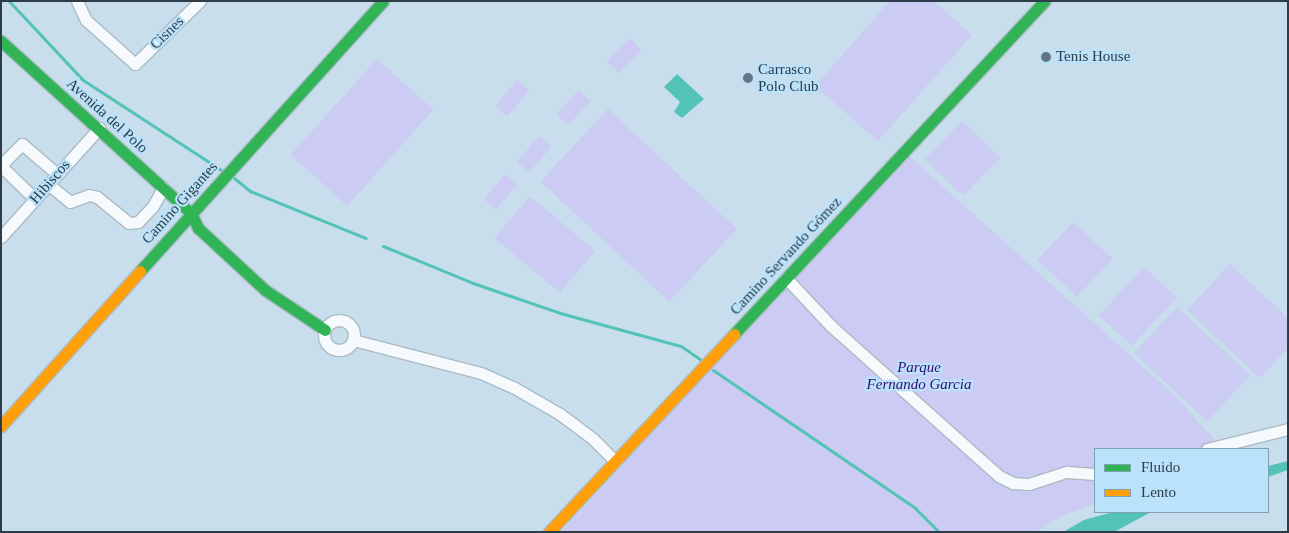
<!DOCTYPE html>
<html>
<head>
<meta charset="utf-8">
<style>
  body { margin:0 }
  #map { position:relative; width:1289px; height:533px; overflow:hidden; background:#c9deec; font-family:"Times New Roman",serif }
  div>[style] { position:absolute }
  .green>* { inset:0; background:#cbcbf3; transform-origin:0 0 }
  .water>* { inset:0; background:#53c3b5 }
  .stream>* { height:3px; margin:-1.5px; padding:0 1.5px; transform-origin:1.5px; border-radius:1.5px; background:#53c3b5 }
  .roads { filter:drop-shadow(1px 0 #aabbc6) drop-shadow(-1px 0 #aabbc6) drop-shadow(0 1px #aabbc6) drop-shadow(0 -1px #aabbc6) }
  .street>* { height:11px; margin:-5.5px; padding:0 5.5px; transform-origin:5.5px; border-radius:5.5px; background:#f7fafc }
  .street>.ring { margin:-5.5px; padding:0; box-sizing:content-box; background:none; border:11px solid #f7fafc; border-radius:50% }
  .fast>* { height:11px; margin:-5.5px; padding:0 5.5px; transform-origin:5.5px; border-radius:5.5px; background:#30b455 }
  .slow>* { height:11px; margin:-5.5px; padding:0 5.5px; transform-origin:5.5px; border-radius:5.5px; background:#ff9f0a }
  .dots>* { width:14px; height:14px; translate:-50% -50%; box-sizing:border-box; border:2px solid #bae2fb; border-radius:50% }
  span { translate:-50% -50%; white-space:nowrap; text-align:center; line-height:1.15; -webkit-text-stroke:4.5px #bae2fb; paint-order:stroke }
  .street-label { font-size:15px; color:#2d3c47 }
  .poi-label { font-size:15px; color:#2d3c47 }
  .left { translate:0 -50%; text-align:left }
  .park-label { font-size:15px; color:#3a0870; font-style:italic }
  .frame { position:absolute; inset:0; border:2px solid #2d3c47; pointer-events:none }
  .legend { position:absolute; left:1094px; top:448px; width:175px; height:65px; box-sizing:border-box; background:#bae2fb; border:1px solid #82a0b3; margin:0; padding:6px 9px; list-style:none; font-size:15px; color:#2d3c47 }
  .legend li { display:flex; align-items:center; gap:10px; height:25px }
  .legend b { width:25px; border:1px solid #82a0b3 }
</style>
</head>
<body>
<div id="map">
  <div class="green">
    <i style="clip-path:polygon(890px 1px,934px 1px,972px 35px,878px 141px,815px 86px)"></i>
    <i style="left:630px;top:38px;width:17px;height:33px;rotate:45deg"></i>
    <i style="left:377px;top:59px;width:76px;height:129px;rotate:42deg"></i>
    <i style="left:517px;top:80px;width:16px;height:34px;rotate:40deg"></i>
    <i style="left:579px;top:90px;width:16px;height:33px;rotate:43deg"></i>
    <i style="left:608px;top:109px;width:176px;height:99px;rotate:43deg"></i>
    <i style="left:962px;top:121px;width:53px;height:53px;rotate:44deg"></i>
    <i style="left:539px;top:136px;width:16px;height:34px;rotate:40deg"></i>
    <i style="clip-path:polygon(908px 155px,1175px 396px,1223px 449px,1095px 449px,1095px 504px,1062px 516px,1035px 532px,561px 532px)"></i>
    <i style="left:505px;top:174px;width:16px;height:33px;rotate:40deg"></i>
    <i style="left:530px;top:196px;width:85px;height:55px;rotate:40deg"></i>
    <i style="left:1073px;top:222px;width:54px;height:52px;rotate:43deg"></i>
    <i style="clip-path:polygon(1230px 264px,1288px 318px,1288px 348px,1260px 378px,1187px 310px)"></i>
    <i style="left:1144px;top:267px;width:45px;height:66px;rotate:43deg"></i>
    <i style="left:1177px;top:307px;width:100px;height:63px;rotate:43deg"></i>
  </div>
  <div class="water">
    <i style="clip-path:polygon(677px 74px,704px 99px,682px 118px,674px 112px,680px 102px,664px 87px)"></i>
    <i style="clip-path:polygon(1288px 461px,1288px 470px,1268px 477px,1268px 466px)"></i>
    <i style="clip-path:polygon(1113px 512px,1151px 512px,1116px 531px,1063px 532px,1084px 520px)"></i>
  </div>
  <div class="stream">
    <i style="left:9px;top:1px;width:108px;rotate:46.9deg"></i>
    <i style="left:83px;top:80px;width:165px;rotate:33.1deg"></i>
    <i style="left:234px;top:178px;width:21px;rotate:39deg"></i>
    <i style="left:250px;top:191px;width:125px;rotate:22.1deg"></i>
    <i style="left:383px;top:246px;width:97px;rotate:22.3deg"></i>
    <i style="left:473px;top:283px;width:92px;rotate:19deg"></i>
    <i style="left:560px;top:313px;width:125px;rotate:15.3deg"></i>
    <i style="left:681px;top:346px;width:24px;rotate:35deg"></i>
    <i style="left:713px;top:370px;width:245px;rotate:34.3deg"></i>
    <i style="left:915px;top:508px;width:34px;rotate:45deg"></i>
  </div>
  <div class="roads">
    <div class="street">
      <i style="left:77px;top:1px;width:21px;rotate:65deg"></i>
      <i style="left:86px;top:20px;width:66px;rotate:41.9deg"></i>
      <i style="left:135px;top:64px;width:91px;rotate:-44.1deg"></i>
      <i style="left:48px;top:184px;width:28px;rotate:39deg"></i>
      <i style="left:70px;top:202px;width:20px;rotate:-20deg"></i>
      <i style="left:89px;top:195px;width:8px;rotate:14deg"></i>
      <i style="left:97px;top:197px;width:41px;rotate:39.1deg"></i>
      <i style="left:129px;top:223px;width:9px;rotate:-6deg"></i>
      <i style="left:138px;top:222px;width:22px;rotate:-47deg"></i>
      <i style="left:153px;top:206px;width:21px;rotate:-61deg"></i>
      <i style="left:35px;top:199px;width:46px;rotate:-135.9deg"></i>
      <i style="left:2px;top:167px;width:4px;rotate:-76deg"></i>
      <i style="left:3px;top:163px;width:27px;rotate:-45deg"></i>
      <i style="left:22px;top:144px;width:46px;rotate:40.6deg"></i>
      <i style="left:1px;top:237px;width:147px;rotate:-48deg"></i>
      <i style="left:786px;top:278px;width:66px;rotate:46.8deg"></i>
      <i style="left:831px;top:326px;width:225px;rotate:41.8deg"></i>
      <i style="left:999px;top:476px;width:16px;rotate:27deg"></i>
      <i style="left:1013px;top:483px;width:16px;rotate:4deg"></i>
      <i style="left:1029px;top:484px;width:40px;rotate:-18deg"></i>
      <i style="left:1067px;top:472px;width:28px;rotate:4deg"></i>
      <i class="ring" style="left:324px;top:320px;width:19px;height:19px"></i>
      <i style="left:353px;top:340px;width:132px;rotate:14.5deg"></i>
      <i style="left:481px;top:373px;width:35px;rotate:24deg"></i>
      <i style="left:513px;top:387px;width:54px;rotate:29.9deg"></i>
      <i style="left:560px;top:414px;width:41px;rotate:37.1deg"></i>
      <i style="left:593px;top:439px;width:31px;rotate:45deg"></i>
      <i style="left:1207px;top:449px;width:83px;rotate:-13.9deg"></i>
    </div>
    <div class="fast">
      <i style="left:1px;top:41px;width:256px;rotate:42.2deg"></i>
      <i style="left:191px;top:213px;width:17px;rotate:65deg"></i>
      <i style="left:198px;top:228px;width:91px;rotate:42.8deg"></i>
      <i style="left:265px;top:290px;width:72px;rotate:33.7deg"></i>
      <i style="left:140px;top:271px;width:363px;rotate:-48deg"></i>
      <i style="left:734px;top:334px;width:455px;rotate:-47deg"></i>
    </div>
    <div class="slow">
      <i style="left:1px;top:426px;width:208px;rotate:-48.1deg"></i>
      <i style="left:549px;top:532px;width:271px;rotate:-46.9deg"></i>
    </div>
  </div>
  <div class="dots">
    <i style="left:1046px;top:57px;background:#647581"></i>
    <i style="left:748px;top:78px;background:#647581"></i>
  </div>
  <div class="street-label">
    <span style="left:167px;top:33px;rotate:-44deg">Cisnes</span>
    <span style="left:107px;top:116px;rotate:42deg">Avenida del Polo</span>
    <span style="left:50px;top:182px;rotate:-49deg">Hibiscos</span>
    <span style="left:180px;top:203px;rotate:-48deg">Camino Gigantes</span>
    <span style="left:786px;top:256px;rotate:-47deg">Camino Servando Gómez</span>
  </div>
  <div class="poi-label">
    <span class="left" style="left:1056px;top:57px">Tenis House</span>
    <span class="left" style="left:758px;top:78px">Carrasco<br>Polo Club</span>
  </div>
  <div class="park-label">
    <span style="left:919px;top:376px">Parque<br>Fernando Garcia</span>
  </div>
  <div class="frame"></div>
  <ul class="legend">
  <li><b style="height:6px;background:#30b455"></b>Fluido</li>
  <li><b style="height:6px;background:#ff9f0a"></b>Lento</li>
  </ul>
</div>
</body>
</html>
